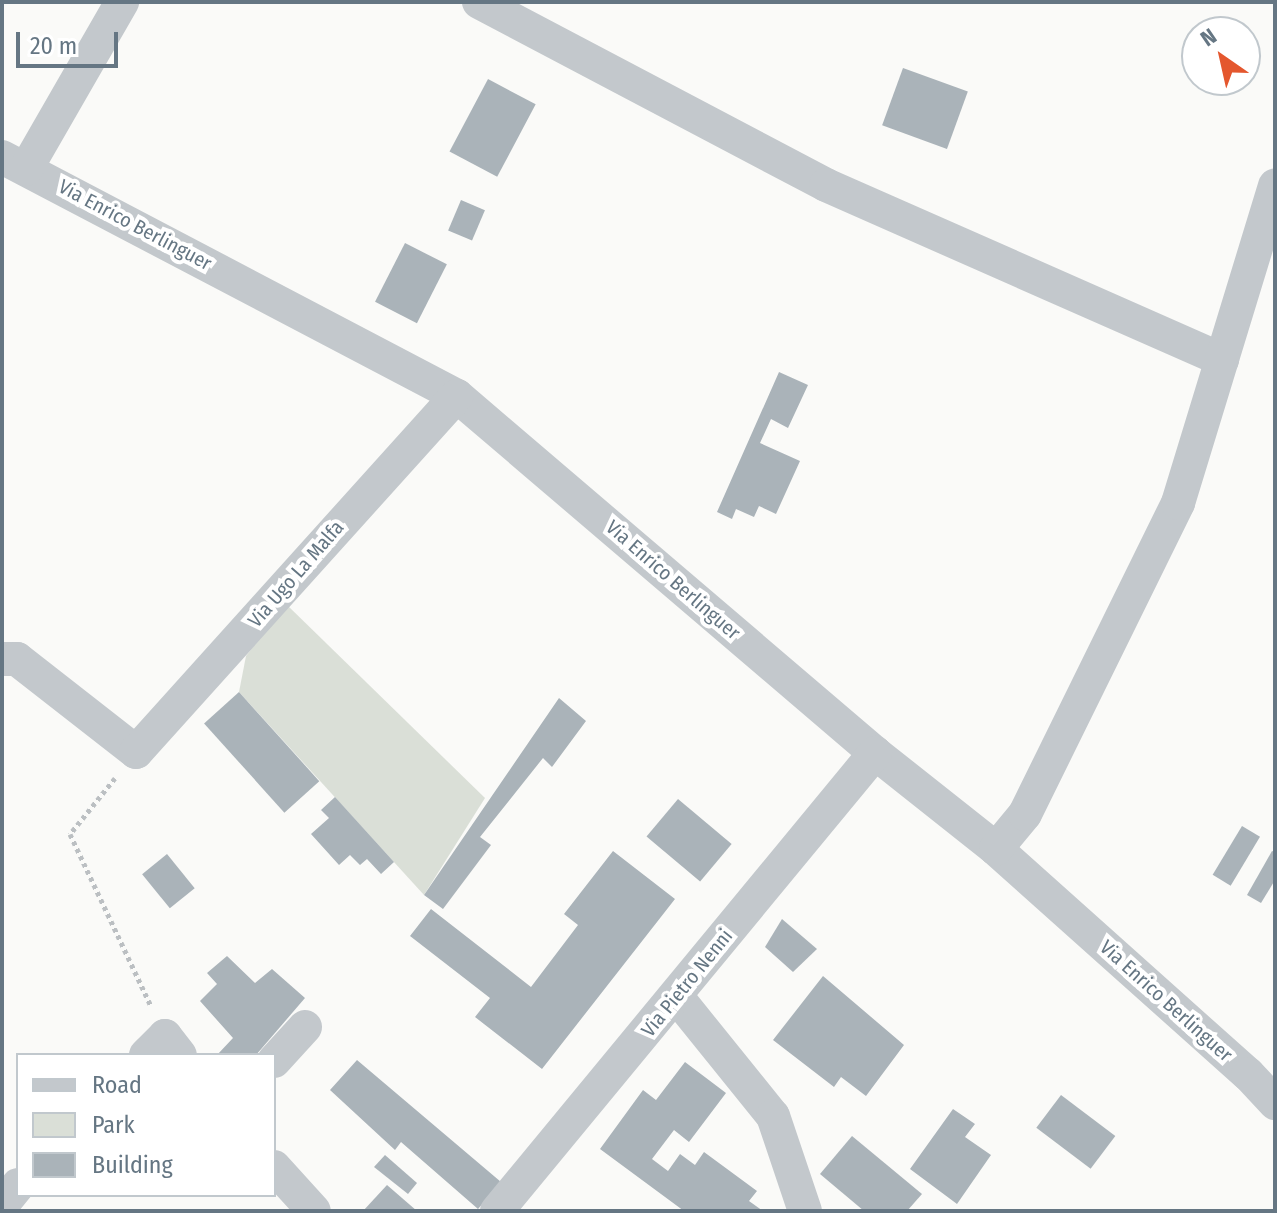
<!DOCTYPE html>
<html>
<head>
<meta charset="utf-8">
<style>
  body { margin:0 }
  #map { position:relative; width:1277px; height:1213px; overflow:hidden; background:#fafaf8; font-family:"Fira Sans Condensed",sans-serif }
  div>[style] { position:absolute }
  .green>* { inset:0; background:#dadfd7 }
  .building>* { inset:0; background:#aab3b9; transform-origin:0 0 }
  .path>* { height:5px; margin-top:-2.5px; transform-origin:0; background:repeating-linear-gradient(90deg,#bbbfc2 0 4px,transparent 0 8px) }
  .street>* { height:34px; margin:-17px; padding:0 17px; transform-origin:17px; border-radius:17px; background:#c3c8cc }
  span { translate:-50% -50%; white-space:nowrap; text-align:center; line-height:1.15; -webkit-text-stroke:8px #fff; paint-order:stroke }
  .street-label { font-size:20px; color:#657683 }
  .frame { position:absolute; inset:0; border:4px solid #657683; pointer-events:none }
  .legend { position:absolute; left:16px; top:1053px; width:260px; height:144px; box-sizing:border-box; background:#fff; border:2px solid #c1c8cd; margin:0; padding:10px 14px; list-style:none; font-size:24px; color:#657683 }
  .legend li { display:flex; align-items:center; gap:16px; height:40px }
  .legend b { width:40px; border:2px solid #c1c8cd }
  .north { position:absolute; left:1181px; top:16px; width:80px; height:80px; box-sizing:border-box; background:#fff; border:2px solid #c1c8cd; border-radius:50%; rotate:326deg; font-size:22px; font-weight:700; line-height:32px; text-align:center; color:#657683 }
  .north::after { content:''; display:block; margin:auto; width:28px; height:36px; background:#e4572e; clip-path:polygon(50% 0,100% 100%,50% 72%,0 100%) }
  .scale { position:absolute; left:16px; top:32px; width:102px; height:36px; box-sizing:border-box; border:4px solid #657683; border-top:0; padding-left:10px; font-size:24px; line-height:28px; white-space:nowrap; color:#657683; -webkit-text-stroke:6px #fff; paint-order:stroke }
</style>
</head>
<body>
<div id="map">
  <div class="green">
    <i style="clip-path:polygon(286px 604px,485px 798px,424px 895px,239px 692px,246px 656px)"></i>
  </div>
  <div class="building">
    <i style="left:903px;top:68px;width:69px;height:61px;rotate:20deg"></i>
    <i style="left:488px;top:79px;width:54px;height:82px;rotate:28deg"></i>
    <i style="left:461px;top:200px;width:26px;height:33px;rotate:23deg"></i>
    <i style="left:405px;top:243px;width:47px;height:66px;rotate:27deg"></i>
    <i style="clip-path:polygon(779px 372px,808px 385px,788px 428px,771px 419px,760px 443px,800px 461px,776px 514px,759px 506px,754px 517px,736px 509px,732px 519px,717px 512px)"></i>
    <i style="left:239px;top:692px;width:120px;height:47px;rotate:48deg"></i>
    <i style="clip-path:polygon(559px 698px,586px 721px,552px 767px,543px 758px,480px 837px,491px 845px,443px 909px,424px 895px)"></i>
    <i style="clip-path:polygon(335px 797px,394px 862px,381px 874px,367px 859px,360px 865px,350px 855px,339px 865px,311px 834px,329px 818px,321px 810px)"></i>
    <i style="left:678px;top:799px;width:70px;height:49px;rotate:40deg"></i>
    <i style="left:1242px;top:826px;width:21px;height:57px;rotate:31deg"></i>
    <i style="clip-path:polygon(613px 851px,675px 899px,542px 1069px,475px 1017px,490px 998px,410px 936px,431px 909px,531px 987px,578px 925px,564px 914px)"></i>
    <i style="clip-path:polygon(1272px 851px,1275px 852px,1275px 880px,1261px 903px,1247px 895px)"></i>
    <i style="left:167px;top:854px;width:44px;height:32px;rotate:51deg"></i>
    <i style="clip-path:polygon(782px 919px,817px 949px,793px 972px,765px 947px)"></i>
    <i style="clip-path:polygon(227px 956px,255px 983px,272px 969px,305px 998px,256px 1055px,217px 1055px,233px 1038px,200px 1001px,217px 984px,207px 973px)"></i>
    <i style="clip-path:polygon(823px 976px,904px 1045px,866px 1096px,841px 1077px,834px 1087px,773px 1040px)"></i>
    <i style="clip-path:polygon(357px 1060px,501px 1182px,478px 1209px,401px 1142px,395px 1150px,330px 1090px)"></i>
    <i style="clip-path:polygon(685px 1062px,726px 1093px,689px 1142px,674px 1130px,652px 1159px,668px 1171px,680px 1154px,695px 1165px,704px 1152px,757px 1191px,749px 1201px,763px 1211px,684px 1211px,600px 1149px,643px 1090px,656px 1100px)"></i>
    <i style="left:1061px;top:1095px;width:68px;height:41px;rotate:37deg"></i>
    <i style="clip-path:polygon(953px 1109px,975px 1124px,965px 1137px,991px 1155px,957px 1204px,910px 1169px)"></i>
    <i style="clip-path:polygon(852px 1136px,922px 1194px,907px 1211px,864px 1211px,820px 1174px)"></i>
    <i style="clip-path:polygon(385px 1155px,417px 1183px,408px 1194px,374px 1167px)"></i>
    <i style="clip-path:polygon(387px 1185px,417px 1211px,363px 1211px)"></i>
  </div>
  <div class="path">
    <i style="left:115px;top:778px;width:72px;rotate:128.8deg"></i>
    <i style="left:70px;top:834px;width:190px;rotate:64.8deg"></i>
  </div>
  <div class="street">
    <i style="left:479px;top:2px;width:392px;rotate:27.8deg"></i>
    <i style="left:826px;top:185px;width:433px;rotate:23.8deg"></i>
    <i style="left:2px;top:157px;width:514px;rotate:27.71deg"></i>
    <i style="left:457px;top:396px;width:550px;rotate:40.5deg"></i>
    <i style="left:875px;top:753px;width:154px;rotate:38.4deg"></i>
    <i style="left:996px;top:849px;width:338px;rotate:41.8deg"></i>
    <i style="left:1248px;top:1074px;width:40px;rotate:47deg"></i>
    <i style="left:26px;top:169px;width:193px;rotate:-60.1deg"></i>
    <i style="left:2px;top:659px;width:15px"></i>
    <i style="left:17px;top:659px;width:151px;rotate:38deg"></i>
    <i style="left:136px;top:752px;width:479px;rotate:-48deg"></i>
    <i style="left:996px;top:849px;width:45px;rotate:-50.4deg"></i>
    <i style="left:1025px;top:814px;width:347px;rotate:-63.8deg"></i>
    <i style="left:1178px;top:503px;width:332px;rotate:-73deg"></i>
    <i style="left:676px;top:996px;width:154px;rotate:51.1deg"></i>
    <i style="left:773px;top:1116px;width:100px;rotate:71.4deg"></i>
    <i style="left:146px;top:1055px;width:27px;rotate:-45deg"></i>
    <i style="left:165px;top:1036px;width:24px;rotate:52deg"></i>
    <i style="left:274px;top:1061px;width:46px;rotate:-47.6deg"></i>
    <i style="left:274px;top:1167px;width:59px;rotate:47.7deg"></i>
    <i style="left:2px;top:1205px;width:26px;rotate:-51deg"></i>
    <i style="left:497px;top:1211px;width:594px;rotate:-50.47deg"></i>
  </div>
  <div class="street-label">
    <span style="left:135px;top:225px;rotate:28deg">Via Enrico Berlinguer</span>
    <span style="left:296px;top:574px;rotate:-49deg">Via Ugo La Malfa</span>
    <span style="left:673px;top:580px;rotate:41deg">Via Enrico Berlinguer</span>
    <span style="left:687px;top:983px;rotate:-51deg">Via Pietro Nenni</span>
    <span style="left:1166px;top:1001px;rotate:42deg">Via Enrico Berlinguer</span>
  </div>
  <div class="frame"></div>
  <ul class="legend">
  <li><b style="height:10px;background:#c3c8cc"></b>Road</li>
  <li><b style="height:22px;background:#dadfd7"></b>Park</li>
  <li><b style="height:22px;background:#aab3b9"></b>Building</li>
  </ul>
  <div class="north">N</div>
  <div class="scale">20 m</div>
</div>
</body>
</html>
